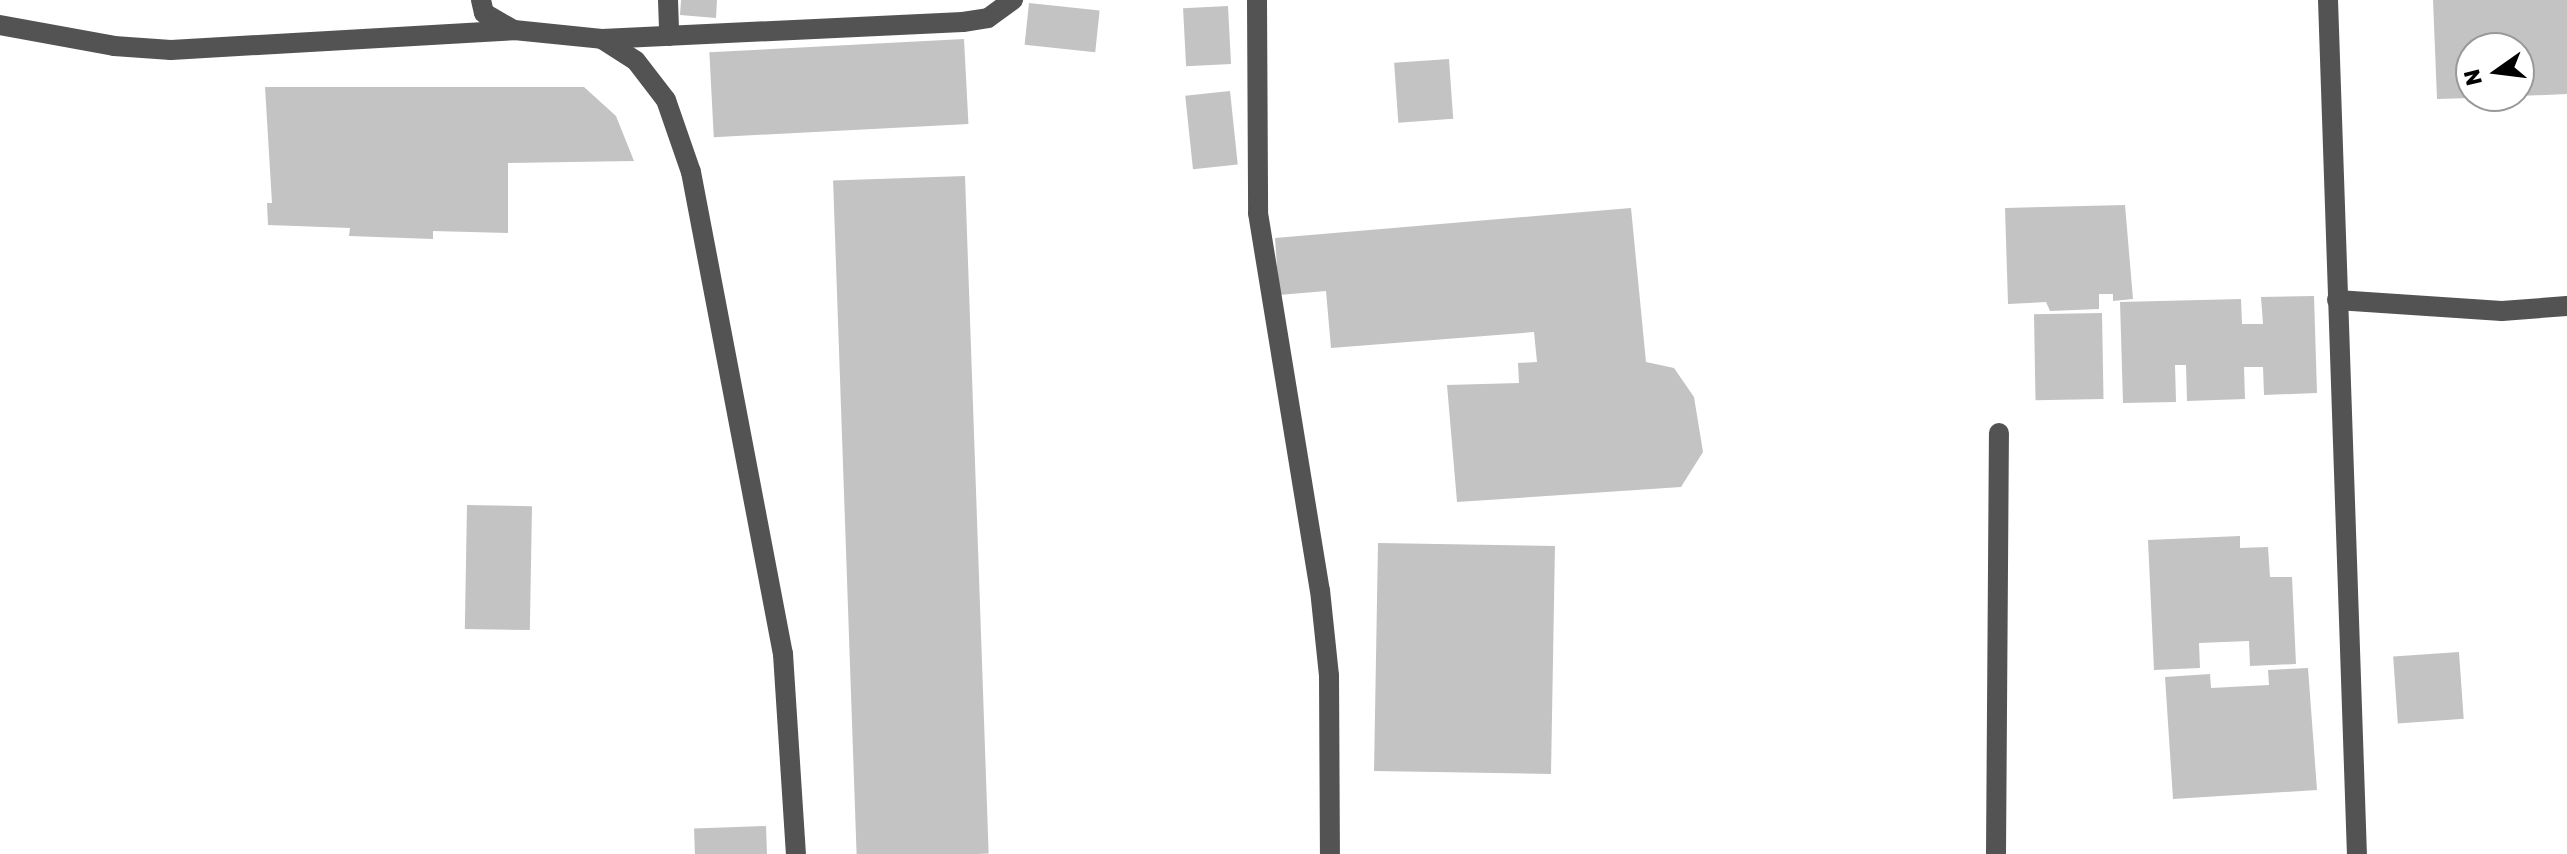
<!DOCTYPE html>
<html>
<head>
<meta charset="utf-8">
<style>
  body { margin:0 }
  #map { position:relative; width:2567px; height:854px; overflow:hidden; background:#fff; font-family:Rubik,sans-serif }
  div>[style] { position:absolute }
  .building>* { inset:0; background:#c3c3c3; transform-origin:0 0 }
  .minor>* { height:20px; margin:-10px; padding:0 10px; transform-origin:10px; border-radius:10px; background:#535353 }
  span { translate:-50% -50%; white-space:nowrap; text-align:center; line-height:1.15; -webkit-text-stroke:8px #fff; paint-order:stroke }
  .north { position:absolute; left:2455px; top:32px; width:80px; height:80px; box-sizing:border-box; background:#fff; border:2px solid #999; border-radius:50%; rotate:256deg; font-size:22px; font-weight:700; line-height:32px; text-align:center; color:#000 }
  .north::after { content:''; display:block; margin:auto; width:28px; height:36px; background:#000; clip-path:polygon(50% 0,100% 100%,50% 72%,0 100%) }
</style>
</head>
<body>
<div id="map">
  <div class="building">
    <i style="clip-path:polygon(681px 0,717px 0,716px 18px,680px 15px)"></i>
    <i style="clip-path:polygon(2433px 0,2567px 0,2567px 94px,2519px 96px,2519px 48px,2471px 48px,2471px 98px,2437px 99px)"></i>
    <i style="left:1029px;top:3px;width:71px;height:42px;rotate:6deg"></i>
    <i style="left:1228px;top:6px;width:58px;height:45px;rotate:87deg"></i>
    <i style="left:964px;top:39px;width:85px;height:255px;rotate:87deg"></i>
    <i style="left:1449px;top:59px;width:60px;height:55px;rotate:86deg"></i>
    <i style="clip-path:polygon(265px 87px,584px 87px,616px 116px,634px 161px,508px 163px,508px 233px,433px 231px,433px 239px,349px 236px,350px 228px,268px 225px,267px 203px,272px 203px)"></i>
    <i style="left:1230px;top:91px;width:74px;height:45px;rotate:84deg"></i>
    <i style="left:965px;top:176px;width:678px;height:132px;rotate:88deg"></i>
    <i style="clip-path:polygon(2125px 205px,2133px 299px,2113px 301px,2113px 294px,2099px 294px,2099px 309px,2050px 311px,2046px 302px,2008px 304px,2005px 208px)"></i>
    <i style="clip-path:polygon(1631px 208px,1646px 362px,1674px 368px,1694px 397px,1703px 452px,1681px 487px,1457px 502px,1447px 385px,1519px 383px,1518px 363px,1537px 362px,1534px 332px,1331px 348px,1326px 291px,1279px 295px,1275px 238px)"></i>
    <i style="clip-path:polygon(2314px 296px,2317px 393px,2264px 395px,2263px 367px,2244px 367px,2245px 399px,2187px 401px,2186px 365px,2175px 365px,2176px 402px,2123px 403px,2120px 302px,2241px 299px,2242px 324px,2263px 324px,2261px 297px)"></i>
    <i style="left:2102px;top:313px;width:86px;height:68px;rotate:89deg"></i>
    <i style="left:467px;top:505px;width:65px;height:124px;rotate:1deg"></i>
    <i style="clip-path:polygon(2240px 536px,2240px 548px,2268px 547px,2270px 577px,2292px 577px,2296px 664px,2250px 666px,2249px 641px,2199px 643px,2200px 668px,2154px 670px,2148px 540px)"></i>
    <i style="left:1378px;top:543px;width:177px;height:228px;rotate:1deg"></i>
    <i style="left:2459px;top:652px;width:67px;height:66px;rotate:86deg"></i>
    <i style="clip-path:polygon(2308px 668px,2317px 790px,2173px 799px,2165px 677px,2210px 674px,2211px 688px,2269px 685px,2268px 670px)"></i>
    <i style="left:766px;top:826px;width:28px;height:72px;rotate:88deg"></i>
  </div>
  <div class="minor">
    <i style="left:481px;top:0;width:13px;rotate:77deg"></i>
    <i style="left:484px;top:13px;width:34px;rotate:30deg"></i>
    <i style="left:514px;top:30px;width:88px;rotate:5.8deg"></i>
    <i style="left:602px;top:39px;width:40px;rotate:32.9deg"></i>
    <i style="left:636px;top:61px;width:49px;rotate:52.4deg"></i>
    <i style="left:666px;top:100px;width:76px;rotate:70.9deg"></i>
    <i style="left:691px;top:172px;width:491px;rotate:79.2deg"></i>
    <i style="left:783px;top:654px;width:200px;rotate:86.3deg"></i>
    <i style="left:668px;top:0;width:36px;rotate:88deg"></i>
    <i style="left:1257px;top:0;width:213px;rotate:89.7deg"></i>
    <i style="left:1258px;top:213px;width:382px;rotate:80.7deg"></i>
    <i style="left:1320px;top:590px;width:85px;rotate:84deg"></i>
    <i style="left:1329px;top:675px;width:179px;rotate:89.7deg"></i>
    <i style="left:2328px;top:0;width:854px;rotate:88.06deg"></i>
    <i style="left:0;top:25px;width:116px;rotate:10.4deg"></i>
    <i style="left:114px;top:46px;width:57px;rotate:4deg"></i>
    <i style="left:171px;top:50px;width:344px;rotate:-3.3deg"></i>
    <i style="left:602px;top:39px;width:361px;rotate:-2.7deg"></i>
    <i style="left:963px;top:22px;width:25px;rotate:-9deg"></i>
    <i style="left:988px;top:18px;width:31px;rotate:-36deg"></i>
    <i style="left:2337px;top:300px;width:165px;rotate:3.8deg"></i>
    <i style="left:2502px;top:311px;width:65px;rotate:-4.4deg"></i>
    <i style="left:1996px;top:854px;width:421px;rotate:-89.6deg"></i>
  </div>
  <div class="north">N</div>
</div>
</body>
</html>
